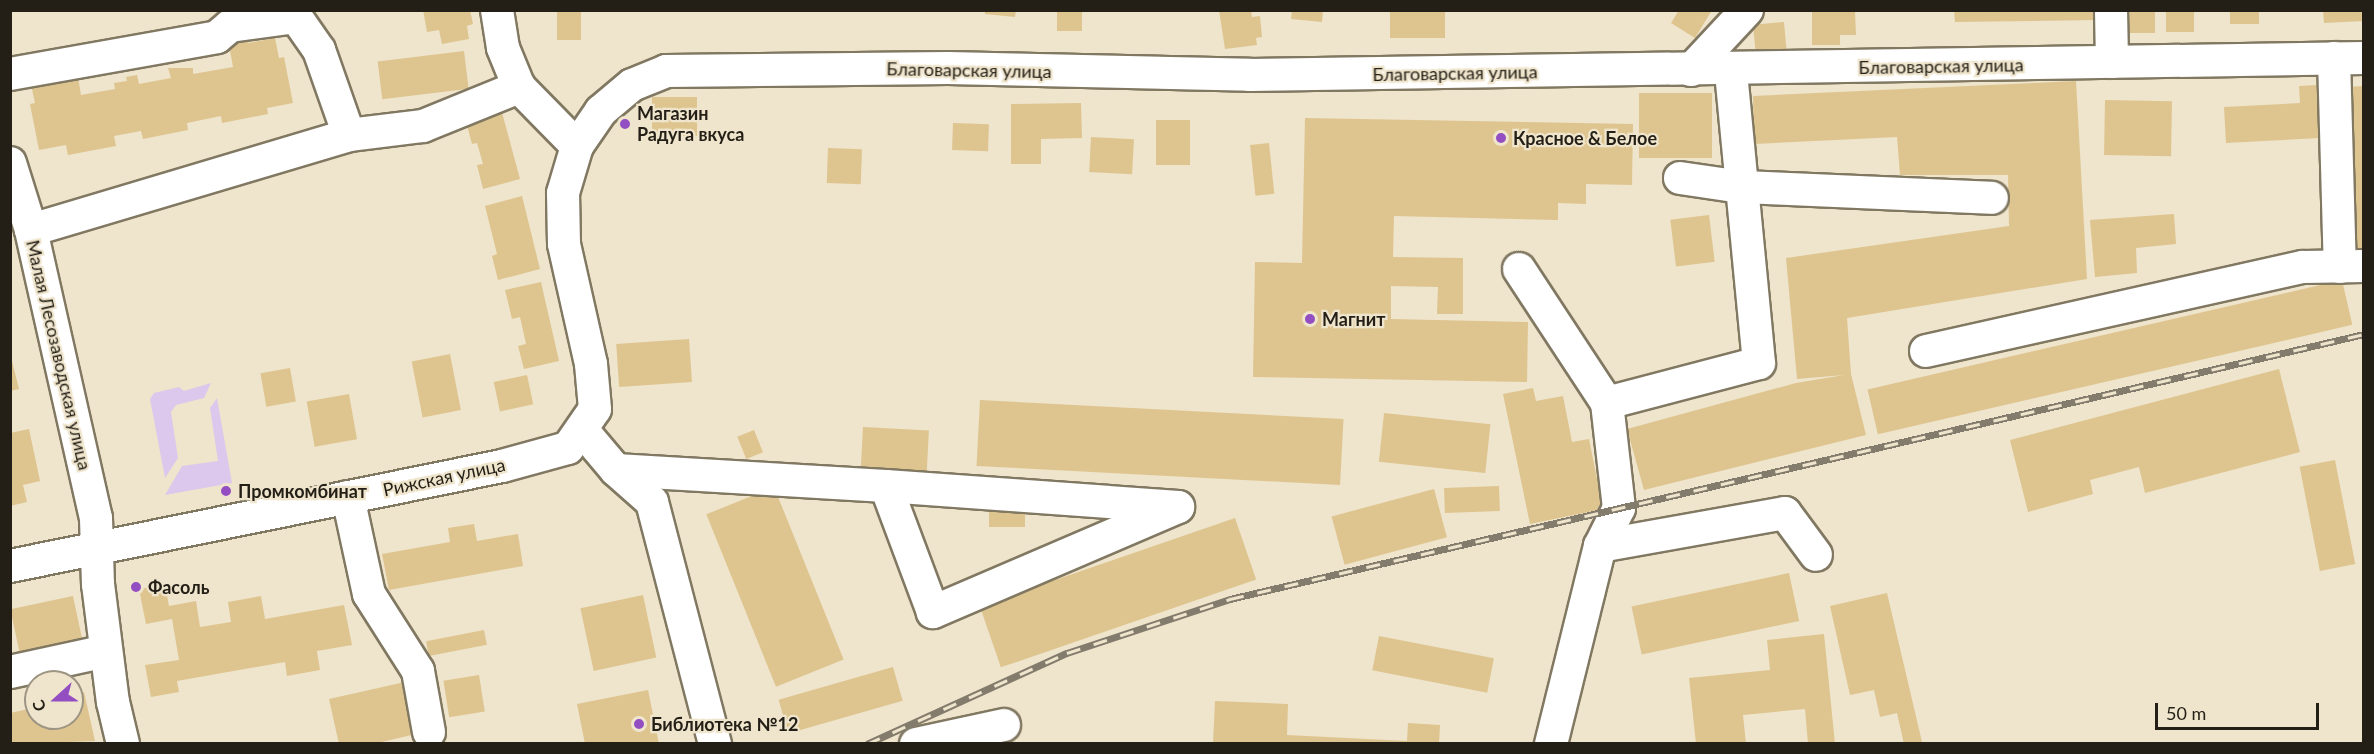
<!DOCTYPE html>
<html>
<head>
<meta charset="utf-8">
<style>
  body { margin:0 }
  #map { position:relative; width:2374px; height:754px; overflow:hidden; background:#efe4cc; font-family:Lato,sans-serif }
  div>[style] { position:absolute }
  .green>* { inset:0; background:#dbc8ec }
  .building>* { inset:0; background:#dec58f; transform-origin:0 0 }
  .roads { filter:drop-shadow(2px 0 #817862) drop-shadow(-2px 0 #817862) drop-shadow(0 2px #817862) drop-shadow(0 -2px #817862) }
  .minor>* { height:32px; margin:-16px; padding:0 16px; transform-origin:16px; border-radius:16px; background:#fff }
  .rail>* { height:7px; margin-top:-3.5px; transform-origin:0; background:repeating-linear-gradient(90deg,#efe4cc 0 14px,#837b6b 0 28px); box-sizing:border-box; border-block:2px solid #837b6b }
  .dots>* { width:16px; height:16px; translate:-50% -50%; box-sizing:border-box; border:3px solid #efe4cc; border-radius:50% }
  span { translate:-50% -50%; white-space:nowrap; text-align:center; line-height:1.15; -webkit-text-stroke:4.5px #efe4cc; paint-order:stroke }
  .street-label { font-size:18px; color:#231f16 }
  .poi-label { font-size:18px; color:#231f16; font-weight:700 }
  .left { translate:0 -50%; text-align:left }
  .frame { position:absolute; inset:0; border:12px solid #231f16; pointer-events:none }
  .north { position:absolute; left:24px; top:670px; width:60px; height:60px; box-sizing:border-box; background:#efe4cc; border:2px solid #9d9583; border-radius:50%; rotate:249deg; font-size:16px; font-weight:700; line-height:24px; text-align:center; color:#231f16 }
  .north::after { content:''; display:block; margin:auto; width:21px; height:27px; background:#934ec2; clip-path:polygon(50% 0,100% 100%,50% 72%,0 100%) }
  .scale { position:absolute; left:2155px; top:703px; width:164px; height:27px; box-sizing:border-box; border:3px solid #231f16; border-top:0; padding-left:8px; font-size:18px; line-height:21px; white-space:nowrap; color:#231f16; -webkit-text-stroke:4px #efe4cc; paint-order:stroke }
</style>
</head>
<body>
<div id="map">
  <div class="green">
    <i style="clip-path:polygon(211px 383px,204px 398px,176px 405px,171px 412px,178px 458px,165px 478px,150px 399px,154px 393px,179px 387px,184px 391px)"></i>
    <i style="clip-path:polygon(217px 398px,232px 483px,165px 495px,182px 466px,218px 461px,210px 408px)"></i>
  </div>
  <div class="building">
    <i style="clip-path:polygon(423px 10px,470px 10px,473px 24px,467px 26px,469px 39px,442px 44px,439px 30px,427px 32px)"></i>
    <i style="left:557px;top:10px;width:24px;height:30px"></i>
    <i style="clip-path:polygon(985px 10px,1016px 10px,1015px 17px,985px 14px)"></i>
    <i style="left:1057px;top:10px;width:25px;height:21px"></i>
    <i style="clip-path:polygon(1219px 10px,1251px 10px,1252px 17px,1260px 16px,1262px 37px,1256px 38px,1257px 45px,1225px 49px)"></i>
    <i style="clip-path:polygon(1292px 10px,1323px 10px,1322px 22px,1291px 19px)"></i>
    <i style="left:1390px;top:10px;width:55px;height:28px"></i>
    <i style="clip-path:polygon(1679px 10px,1712px 10px,1695px 38px,1671px 23px)"></i>
    <i style="clip-path:polygon(1954px 10px,2096px 10px,2096px 20px,1955px 22px)"></i>
    <i style="left:2123px;top:10px;width:32px;height:23px"></i>
    <i style="left:2166px;top:10px;width:28px;height:22px"></i>
    <i style="left:2230px;top:10px;width:29px;height:14px"></i>
    <i style="clip-path:polygon(2323px 10px,2364px 10px,2364px 21px,2324px 23px)"></i>
    <i style="clip-path:polygon(1812px 11px,1855px 11px,1856px 35px,1840px 35px,1840px 45px,1812px 45px)"></i>
    <i style="left:1784px;top:22px;width:33px;height:31px;rotate:85deg"></i>
    <i style="clip-path:polygon(247px 36px,248px 43px,275px 38px,279px 58px,284px 57px,293px 103px,267px 108px,268px 114px,222px 123px,221px 116px,187px 123px,188px 130px,143px 139px,141px 131px,114px 136px,116px 146px,68px 155px,66px 145px,39px 150px,30px 104px,35px 103px,31px 85px,78px 77px,81px 95px,115px 89px,114px 83px,127px 81px,126px 77px,137px 75px,139px 84px,171px 78px,168px 68px,193px 68px,193px 74px,233px 67px,228px 39px)"></i>
    <i style="left:464px;top:51px;width:38px;height:87px;rotate:83deg"></i>
    <i style="clip-path:polygon(2076px 81px,2087px 279px,1847px 318px,1851px 374px,1866px 435px,1644px 490px,1627px 429px,1796px 383px,1844px 375px,1797px 379px,1786px 258px,2009px 226px,2008px 175px,1900px 175px,1897px 137px,1754px 144px,1753px 96px)"></i>
    <i style="clip-path:polygon(2317px 85px,2320px 138px,2226px 143px,2224px 107px,2300px 103px,2299px 86px)"></i>
    <i style="clip-path:polygon(2364px 86px,2364px 252px,2355px 252px,2346px 87px)"></i>
    <i style="left:1639px;top:93px;width:73px;height:65px"></i>
    <i style="left:652px;top:97px;width:45px;height:39px"></i>
    <i style="left:2105px;top:100px;width:67px;height:55px;rotate:1deg"></i>
    <i style="clip-path:polygon(1081px 103px,1082px 138px,1041px 139px,1041px 164px,1011px 164px,1011px 104px)"></i>
    <i style="clip-path:polygon(500px 105px,520px 179px,483px 189px,477px 165px,483px 164px,477px 143px,472px 144px,464px 114px)"></i>
    <i style="clip-path:polygon(1305px 118px,1633px 124px,1632px 185px,1586px 184px,1586px 204px,1558px 203px,1558px 220px,1394px 216px,1393px 257px,1463px 258px,1463px 314px,1437px 314px,1438px 287px,1391px 286px,1391px 319px,1528px 322px,1527px 382px,1253px 377px,1255px 262px,1302px 263px)"></i>
    <i style="left:1156px;top:120px;width:34px;height:45px"></i>
    <i style="left:953px;top:123px;width:36px;height:27px;rotate:2deg"></i>
    <i style="left:1091px;top:137px;width:43px;height:35px;rotate:3deg"></i>
    <i style="left:1269px;top:143px;width:51px;height:19px;rotate:84deg"></i>
    <i style="left:828px;top:148px;width:34px;height:35px;rotate:2deg"></i>
    <i style="clip-path:polygon(522px 196px,540px 269px,498px 280px,492px 256px,497px 254px,485px 206px)"></i>
    <i style="clip-path:polygon(2174px 214px,2176px 244px,2136px 248px,2137px 273px,2095px 277px,2090px 220px)"></i>
    <i style="left:1709px;top:215px;width:47px;height:39px;rotate:83deg"></i>
    <i style="left:2342px;top:280px;width:46px;height:487px;rotate:77deg"></i>
    <i style="clip-path:polygon(541px 282px,559px 361px,524px 369px,518px 346px,526px 344px,520px 317px,512px 319px,505px 290px)"></i>
    <i style="left:689px;top:339px;width:43px;height:73px;rotate:86deg"></i>
    <i style="clip-path:polygon(10px 353px,19px 389px,10px 391px)"></i>
    <i style="left:450px;top:354px;width:57px;height:39px;rotate:79deg"></i>
    <i style="left:290px;top:368px;width:34px;height:30px;rotate:80deg"></i>
    <i style="clip-path:polygon(2279px 369px,2300px 452px,2145px 493px,2139px 467px,2090px 480px,2093px 494px,2028px 512px,2010px 440px)"></i>
    <i style="left:527px;top:375px;width:30px;height:34px;rotate:78deg"></i>
    <i style="clip-path:polygon(1533px 388px,1536px 401px,1563px 396px,1572px 442px,1589px 439px,1603px 509px,1530px 524px,1503px 394px)"></i>
    <i style="left:349px;top:394px;width:46px;height:43px;rotate:80deg"></i>
    <i style="left:980px;top:400px;width:364px;height:66px;rotate:3deg"></i>
    <i style="left:1384px;top:413px;width:107px;height:49px;rotate:6deg"></i>
    <i style="left:863px;top:427px;width:66px;height:47px;rotate:3deg"></i>
    <i style="clip-path:polygon(29px 429px,40px 481px,23px 485px,27px 502px,10px 506px,10px 433px)"></i>
    <i style="left:754px;top:430px;width:24px;height:18px;rotate:68deg"></i>
    <i style="left:2335px;top:460px;width:106px;height:36px;rotate:79deg"></i>
    <i style="left:1499px;top:486px;width:25px;height:55px;rotate:88deg"></i>
    <i style="left:774px;top:487px;width:186px;height:73px;rotate:68deg"></i>
    <i style="left:1434px;top:489px;width:50px;height:106px;rotate:75deg"></i>
    <i style="left:1025px;top:505px;width:22px;height:36px;rotate:90deg"></i>
    <i style="left:1235px;top:518px;width:65px;height:270px;rotate:71deg"></i>
    <i style="clip-path:polygon(474px 524px,477px 541px,518px 534px,523px 566px,389px 590px,382px 554px,450px 542px,448px 528px)"></i>
    <i style="left:1789px;top:573px;width:49px;height:161px;rotate:78deg"></i>
    <i style="clip-path:polygon(165px 585px,169px 606px,196px 601px,200px 627px,231px 622px,228px 602px,261px 596px,265px 619px,344px 605px,352px 645px,317px 651px,320px 670px,287px 676px,285px 662px,177px 681px,179px 692px,151px 697px,145px 665px,179px 660px,172px 619px,146px 624px,139px 589px)"></i>
    <i style="clip-path:polygon(1887px 593px,1922px 742px,1917px 744px,1904px 744px,1897px 713px,1880px 717px,1874px 690px,1850px 695px,1830px 606px)"></i>
    <i style="left:643px;top:595px;width:64px;height:64px;rotate:78deg"></i>
    <i style="left:73px;top:596px;width:50px;height:64px;rotate:78deg"></i>
    <i style="left:484px;top:630px;width:15px;height:59px;rotate:79deg"></i>
    <i style="clip-path:polygon(1824px 634px,1835px 744px,1808px 744px,1805px 709px,1743px 715px,1746px 744px,1696px 744px,1689px 678px,1770px 670px,1767px 640px)"></i>
    <i style="left:1379px;top:636px;width:117px;height:35px;rotate:11deg"></i>
    <i style="left:893px;top:667px;width:35px;height:119px;rotate:74deg"></i>
    <i style="left:479px;top:675px;width:37px;height:36px;rotate:81deg"></i>
    <i style="clip-path:polygon(62px 676px,63px 682px,39px 682px,39px 681px)"></i>
    <i style="clip-path:polygon(36px 682px,36px 718px,72px 718px,72px 694px,84px 692px,95px 741px,10px 744px,10px 713px,33px 708px,28px 683px)"></i>
    <i style="clip-path:polygon(405px 682px,416px 734px,373px 744px,339px 744px,329px 699px)"></i>
    <i style="clip-path:polygon(648px 690px,659px 744px,585px 744px,577px 704px)"></i>
    <i style="clip-path:polygon(1215px 701px,1288px 704px,1287px 735px,1407px 741px,1408px 723px,1440px 725px,1439px 744px,1213px 744px)"></i>
  </div>
  <div class="roads">
    <div class="minor">
      <i style="left:497px;top:10px;width:38px;rotate:81deg"></i>
      <i style="left:503px;top:48px;width:42px;rotate:67.7deg"></i>
      <i style="left:519px;top:87px;width:83px;rotate:45.5deg"></i>
      <i style="left:2111px;top:10px;width:52px;rotate:88.9deg"></i>
      <i style="left:2334px;top:58px;width:209px;rotate:88.4deg"></i>
      <i style="left:1691px;top:70px;width:82px;rotate:-47deg"></i>
      <i style="left:10px;top:74px;width:210px;rotate:-10.1deg"></i>
      <i style="left:217px;top:37px;width:17px;rotate:-40deg"></i>
      <i style="left:230px;top:26px;width:67px;rotate:-7.8deg"></i>
      <i style="left:296px;top:17px;width:40px;rotate:55.1deg"></i>
      <i style="left:319px;top:50px;width:90px;rotate:70.6deg"></i>
      <i style="left:10px;top:163px;width:70px;rotate:72.6deg"></i>
      <i style="left:31px;top:230px;width:295px;rotate:77.3deg"></i>
      <i style="left:96px;top:518px;width:66px;rotate:88.3deg"></i>
      <i style="left:98px;top:584px;width:119px;rotate:82.8deg"></i>
      <i style="left:113px;top:702px;width:43px;rotate:76.6deg"></i>
      <i style="left:1680px;top:178px;width:63px;rotate:8.3deg"></i>
      <i style="left:1742px;top:187px;width:250px;rotate:2.5deg"></i>
      <i style="left:31px;top:230px;width:332px;rotate:-16.6deg"></i>
      <i style="left:349px;top:135px;width:75px;rotate:-6.9deg"></i>
      <i style="left:423px;top:126px;width:104px;rotate:-22.1deg"></i>
      <i style="left:1519px;top:269px;width:160px;rotate:56.7deg"></i>
      <i style="left:1607px;top:403px;width:157px;rotate:-14.7deg"></i>
      <i style="left:1759px;top:363px;width:294px;rotate:-95.5deg"></i>
      <i style="left:1926px;top:351px;width:386px;rotate:-12.6deg"></i>
      <i style="left:2303px;top:267px;width:61px;rotate:-0.9deg"></i>
      <i style="left:1607px;top:403px;width:106px;rotate:83.5deg"></i>
      <i style="left:1619px;top:508px;width:42px;rotate:116.6deg"></i>
      <i style="left:1600px;top:546px;width:188px;rotate:-10.1deg"></i>
      <i style="left:1785px;top:513px;width:52px;rotate:53.6deg"></i>
      <i style="left:583px;top:431px;width:51px;rotate:49.8deg"></i>
      <i style="left:616px;top:470px;width:48px;rotate:41.6deg"></i>
      <i style="left:652px;top:502px;width:250px;rotate:75.4deg"></i>
      <i style="left:616px;top:470px;width:270px;rotate:3.4deg"></i>
      <i style="left:886px;top:486px;width:293px;rotate:4.1deg"></i>
      <i style="left:1178px;top:507px;width:267px;rotate:156.8deg"></i>
      <i style="left:933px;top:612px;width:134px;rotate:-110.5deg"></i>
      <i style="left:348px;top:497px;width:99px;rotate:77.8deg"></i>
      <i style="left:369px;top:594px;width:91px;rotate:57.5deg"></i>
      <i style="left:418px;top:671px;width:62px;rotate:79.8deg"></i>
      <i style="left:10px;top:566px;width:502px;rotate:-11.49deg"></i>
      <i style="left:502px;top:466px;width:68px;rotate:-15.3deg"></i>
      <i style="left:568px;top:448px;width:47px;rotate:-55.3deg"></i>
      <i style="left:595px;top:409px;width:45px;rotate:-95.1deg"></i>
      <i style="left:591px;top:364px;width:123px;rotate:-102.7deg"></i>
      <i style="left:564px;top:244px;width:51px;rotate:-91.1deg"></i>
      <i style="left:563px;top:193px;width:49px;rotate:-73.4deg"></i>
      <i style="left:577px;top:146px;width:42px;rotate:-55.6deg"></i>
      <i style="left:601px;top:111px;width:40px;rotate:-40deg"></i>
      <i style="left:632px;top:85px;width:37px;rotate:-22deg"></i>
      <i style="left:666px;top:71px;width:282px;rotate:-0.6deg"></i>
      <i style="left:948px;top:68px;width:302px;rotate:1.3deg"></i>
      <i style="left:1250px;top:75px;width:1114px;rotate:-0.87deg"></i>
      <i style="left:10px;top:672px;width:98px;rotate:-12.3deg"></i>
      <i style="left:916px;top:744px;width:90px;rotate:-12.2deg"></i>
      <i style="left:1551px;top:744px;width:204px;rotate:-76.1deg"></i>
    </div>
  </div>
  <div class="rail">
    <i style="left:867px;top:744px;width:220px;rotate:-24.5deg"></i>
    <i style="left:1067px;top:653px;width:172px;rotate:-18.3deg"></i>
    <i style="left:1230px;top:599px;width:1165px;rotate:-13.15deg"></i>
  </div>
  <div class="dots">
    <i style="left:625px;top:124px;background:#934ec2"></i>
    <i style="left:1501px;top:138px;background:#934ec2"></i>
    <i style="left:1310px;top:319px;background:#934ec2"></i>
    <i style="left:226px;top:491px;background:#934ec2"></i>
    <i style="left:136px;top:587px;background:#934ec2"></i>
    <i style="left:639px;top:724px;background:#934ec2"></i>
  </div>
  <div class="street-label">
    <span style="left:1941px;top:66px;rotate:-1deg">Благоварская улица</span>
    <span style="left:969px;top:70px;rotate:1deg">Благоварская улица</span>
    <span style="left:1455px;top:73px;rotate:-1deg">Благоварская улица</span>
    <span style="left:59px;top:355px;rotate:77deg">Малая Лесозаводская улица</span>
    <span style="left:444px;top:477px;rotate:-12deg">Рижская улица</span>
  </div>
  <div class="poi-label">
    <span class="left" style="left:637px;top:124px">Магазин<br>Радуга вкуса</span>
    <span class="left" style="left:1513px;top:138px">Красное &amp; Белое</span>
    <span class="left" style="left:1322px;top:319px">Магнит</span>
    <span class="left" style="left:238px;top:491px">Промкомбинат</span>
    <span class="left" style="left:148px;top:587px">Фасоль</span>
    <span class="left" style="left:651px;top:724px">Библиотека №12</span>
  </div>
  <div class="frame"></div>
  <div class="north">С</div>
  <div class="scale">50 m</div>
</div>
</body>
</html>
